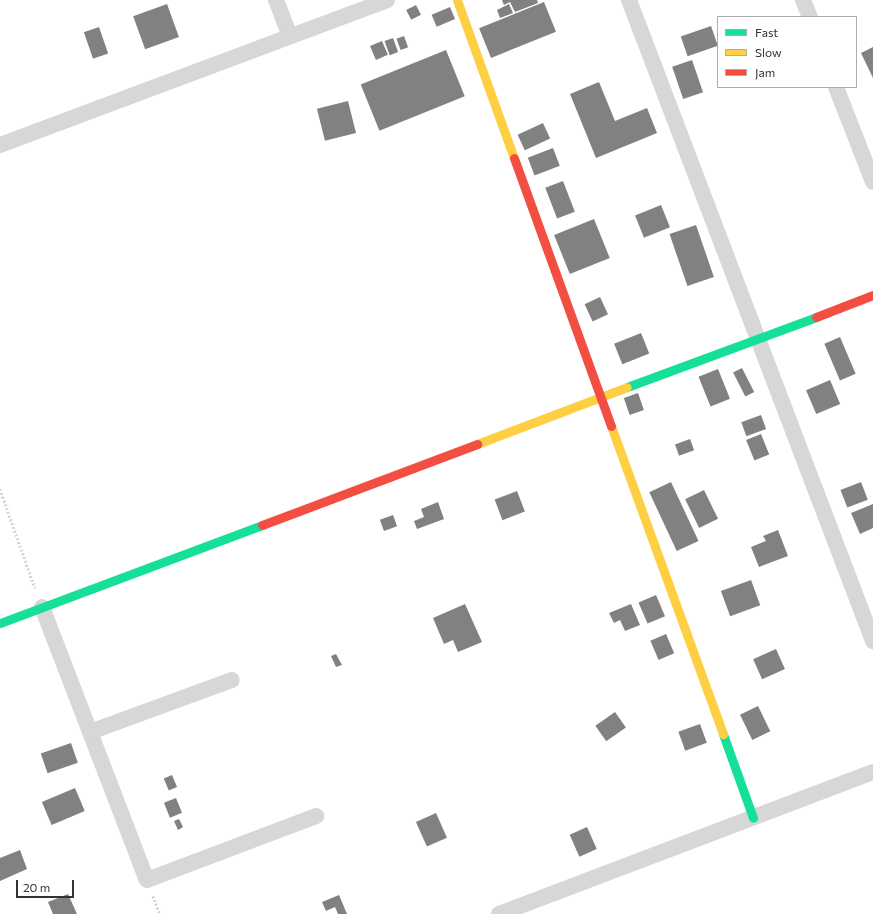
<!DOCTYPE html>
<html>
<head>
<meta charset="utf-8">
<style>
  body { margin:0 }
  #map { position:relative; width:873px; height:914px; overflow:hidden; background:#fff; font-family:Commissioner,sans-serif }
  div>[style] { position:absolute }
  .building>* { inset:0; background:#818181; transform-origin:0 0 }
  .path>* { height:2.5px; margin-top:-1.25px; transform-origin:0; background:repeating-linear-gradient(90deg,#d6d6d6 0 2px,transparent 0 4px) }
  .street>* { height:16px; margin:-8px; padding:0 8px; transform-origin:8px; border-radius:8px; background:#d7d7d7 }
  .fast>* { height:9px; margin:-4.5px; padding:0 4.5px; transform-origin:4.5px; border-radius:4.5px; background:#16e098 }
  .slow>* { height:9px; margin:-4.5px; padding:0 4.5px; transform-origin:4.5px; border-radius:4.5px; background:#ffcf43 }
  .jam>* { height:9px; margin:-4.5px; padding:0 4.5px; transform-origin:4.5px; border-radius:4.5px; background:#f24e42 }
  span { translate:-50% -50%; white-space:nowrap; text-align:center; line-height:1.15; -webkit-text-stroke:4px #fff; paint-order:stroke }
  .legend { position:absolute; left:717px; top:16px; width:140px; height:72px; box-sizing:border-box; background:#fff; border:1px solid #adadad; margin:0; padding:5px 7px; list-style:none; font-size:12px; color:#333 }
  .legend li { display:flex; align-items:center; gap:8px; height:20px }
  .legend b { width:20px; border:1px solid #adadad }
  .scale { position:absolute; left:16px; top:880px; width:58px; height:18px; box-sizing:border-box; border:2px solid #333; border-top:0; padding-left:5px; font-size:12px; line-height:14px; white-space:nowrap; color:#333; -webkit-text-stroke:3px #fff; paint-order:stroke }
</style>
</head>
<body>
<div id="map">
  <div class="building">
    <i style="clip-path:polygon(502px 0,537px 0,538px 3px,515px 12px,510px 2px,504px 5px)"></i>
    <i style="left:544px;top:2px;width:32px;height:70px;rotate:68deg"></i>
    <i style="left:167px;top:4px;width:35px;height:36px;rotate:70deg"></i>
    <i style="clip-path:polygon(509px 4px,513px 13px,500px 18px,497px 10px)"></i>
    <i style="left:416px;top:5px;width:11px;height:11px;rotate:63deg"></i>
    <i style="left:450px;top:7px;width:13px;height:20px;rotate:67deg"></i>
    <i style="left:711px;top:26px;width:21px;height:32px;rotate:71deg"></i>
    <i style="left:99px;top:27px;width:28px;height:16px;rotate:71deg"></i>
    <i style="left:404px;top:36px;width:12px;height:8px;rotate:70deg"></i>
    <i style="left:393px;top:38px;width:15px;height:9px;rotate:70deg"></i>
    <i style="left:382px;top:41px;width:15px;height:13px;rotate:67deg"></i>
    <i style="clip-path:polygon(873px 47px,873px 78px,861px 53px)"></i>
    <i style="left:446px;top:50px;width:50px;height:92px;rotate:68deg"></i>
    <i style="left:692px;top:60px;width:34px;height:21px;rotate:71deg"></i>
    <i style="clip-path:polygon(599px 82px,615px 121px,647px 108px,657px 133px,596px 158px,570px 94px)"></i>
    <i style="left:348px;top:101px;width:33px;height:32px;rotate:76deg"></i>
    <i style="left:543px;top:123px;width:17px;height:28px;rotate:65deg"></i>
    <i style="left:553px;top:148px;width:19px;height:27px;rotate:69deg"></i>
    <i style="left:563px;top:181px;width:33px;height:19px;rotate:69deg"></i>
    <i style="left:661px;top:205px;width:24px;height:28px;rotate:68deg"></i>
    <i style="left:594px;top:219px;width:42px;height:43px;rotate:68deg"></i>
    <i style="left:696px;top:225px;width:55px;height:28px;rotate:71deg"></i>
    <i style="left:600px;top:297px;width:19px;height:17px;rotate:65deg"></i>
    <i style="left:641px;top:333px;width:22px;height:29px;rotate:68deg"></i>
    <i style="left:840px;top:337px;width:40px;height:17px;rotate:67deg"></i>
    <i style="left:742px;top:368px;width:27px;height:10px;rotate:63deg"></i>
    <i style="left:718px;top:369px;width:32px;height:21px;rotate:68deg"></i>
    <i style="left:830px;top:380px;width:26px;height:26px;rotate:67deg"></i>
    <i style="left:638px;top:393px;width:18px;height:15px;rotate:71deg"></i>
    <i style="left:761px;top:415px;width:15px;height:21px;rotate:70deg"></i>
    <i style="left:761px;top:434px;width:22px;height:16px;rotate:68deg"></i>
    <i style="left:690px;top:439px;width:12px;height:16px;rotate:70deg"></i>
    <i style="left:671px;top:482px;width:65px;height:24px;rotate:65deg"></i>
    <i style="left:861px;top:482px;width:19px;height:22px;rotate:69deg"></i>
    <i style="left:704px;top:490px;width:32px;height:21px;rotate:64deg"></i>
    <i style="left:517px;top:491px;width:22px;height:24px;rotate:69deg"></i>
    <i style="clip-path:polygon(438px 502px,444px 519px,417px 529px,414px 521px,424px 517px,421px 509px)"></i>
    <i style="clip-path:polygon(873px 504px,873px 528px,860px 534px,851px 513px)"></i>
    <i style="left:393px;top:515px;width:12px;height:14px;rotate:70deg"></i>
    <i style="clip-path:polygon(778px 530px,788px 556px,759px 567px,751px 547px,766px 541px,763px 536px)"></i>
    <i style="left:751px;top:580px;width:27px;height:32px;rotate:70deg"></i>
    <i style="left:656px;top:595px;width:23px;height:19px;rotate:67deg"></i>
    <i style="clip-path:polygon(465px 604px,482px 642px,458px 652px,453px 640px,444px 644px,433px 618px)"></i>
    <i style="clip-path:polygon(631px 604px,640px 625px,625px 631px,620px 620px,614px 623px,609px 613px)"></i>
    <i style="left:666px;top:634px;width:21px;height:17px;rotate:67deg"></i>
    <i style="left:776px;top:649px;width:22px;height:25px;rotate:66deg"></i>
    <i style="clip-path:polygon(336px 654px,342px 665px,336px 667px,331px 656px)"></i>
    <i style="left:758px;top:706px;width:28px;height:20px;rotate:64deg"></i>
    <i style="left:615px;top:712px;width:19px;height:24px;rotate:55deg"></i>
    <i style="left:700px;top:724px;width:20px;height:23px;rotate:70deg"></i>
    <i style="left:71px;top:743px;width:21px;height:32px;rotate:71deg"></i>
    <i style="left:172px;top:775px;width:13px;height:9px;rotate:67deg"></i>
    <i style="left:75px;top:788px;width:25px;height:36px;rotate:67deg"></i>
    <i style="left:176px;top:798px;width:16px;height:13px;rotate:68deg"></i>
    <i style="left:436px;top:813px;width:27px;height:22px;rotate:66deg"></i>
    <i style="clip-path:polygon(179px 819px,183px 827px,178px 830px,174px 821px)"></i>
    <i style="left:587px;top:827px;width:24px;height:19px;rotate:66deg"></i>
    <i style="clip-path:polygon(20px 850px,27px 869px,0 881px,0 858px)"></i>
    <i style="clip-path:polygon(68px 894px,77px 914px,53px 914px,48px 902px)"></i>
    <i style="clip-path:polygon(339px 895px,347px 914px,338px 914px,335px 907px,326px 911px,322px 902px)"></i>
  </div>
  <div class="path">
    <i style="left:0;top:489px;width:105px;rotate:70.5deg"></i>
    <i style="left:153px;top:896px;width:19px;rotate:69deg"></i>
  </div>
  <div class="street">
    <i style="left:276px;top:0;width:39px;rotate:69deg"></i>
    <i style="left:629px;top:0;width:686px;rotate:69.16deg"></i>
    <i style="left:803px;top:0;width:18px;rotate:68deg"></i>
    <i style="left:836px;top:87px;width:102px;rotate:68.7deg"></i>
    <i style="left:0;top:145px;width:413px;rotate:-20.5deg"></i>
    <i style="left:42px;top:607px;width:292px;rotate:69deg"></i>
    <i style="left:147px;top:880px;width:181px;rotate:-20.7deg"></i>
    <i style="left:90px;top:732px;width:151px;rotate:-20.1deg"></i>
    <i style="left:499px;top:914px;width:400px;rotate:-20.8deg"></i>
  </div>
  <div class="fast">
    <i style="left:627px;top:387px;width:202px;rotate:-20.3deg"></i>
    <i style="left:0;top:623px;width:280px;rotate:-20.5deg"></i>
    <i style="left:723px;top:734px;width:89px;rotate:70.3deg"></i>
  </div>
  <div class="slow">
    <i style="left:457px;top:0;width:168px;rotate:70.2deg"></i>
    <i style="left:611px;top:426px;width:328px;rotate:70deg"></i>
    <i style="left:477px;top:444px;width:160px;rotate:-20.8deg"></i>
  </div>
  <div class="jam">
    <i style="left:514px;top:158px;width:285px;rotate:70.1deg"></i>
    <i style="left:816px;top:317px;width:61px;rotate:-21.1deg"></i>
    <i style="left:262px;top:525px;width:230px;rotate:-20.6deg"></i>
  </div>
  <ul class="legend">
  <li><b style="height:5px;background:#16e098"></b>Fast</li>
  <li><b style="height:5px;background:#ffcf43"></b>Slow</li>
  <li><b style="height:5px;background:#f24e42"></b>Jam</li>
  </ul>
  <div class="scale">20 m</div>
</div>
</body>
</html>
